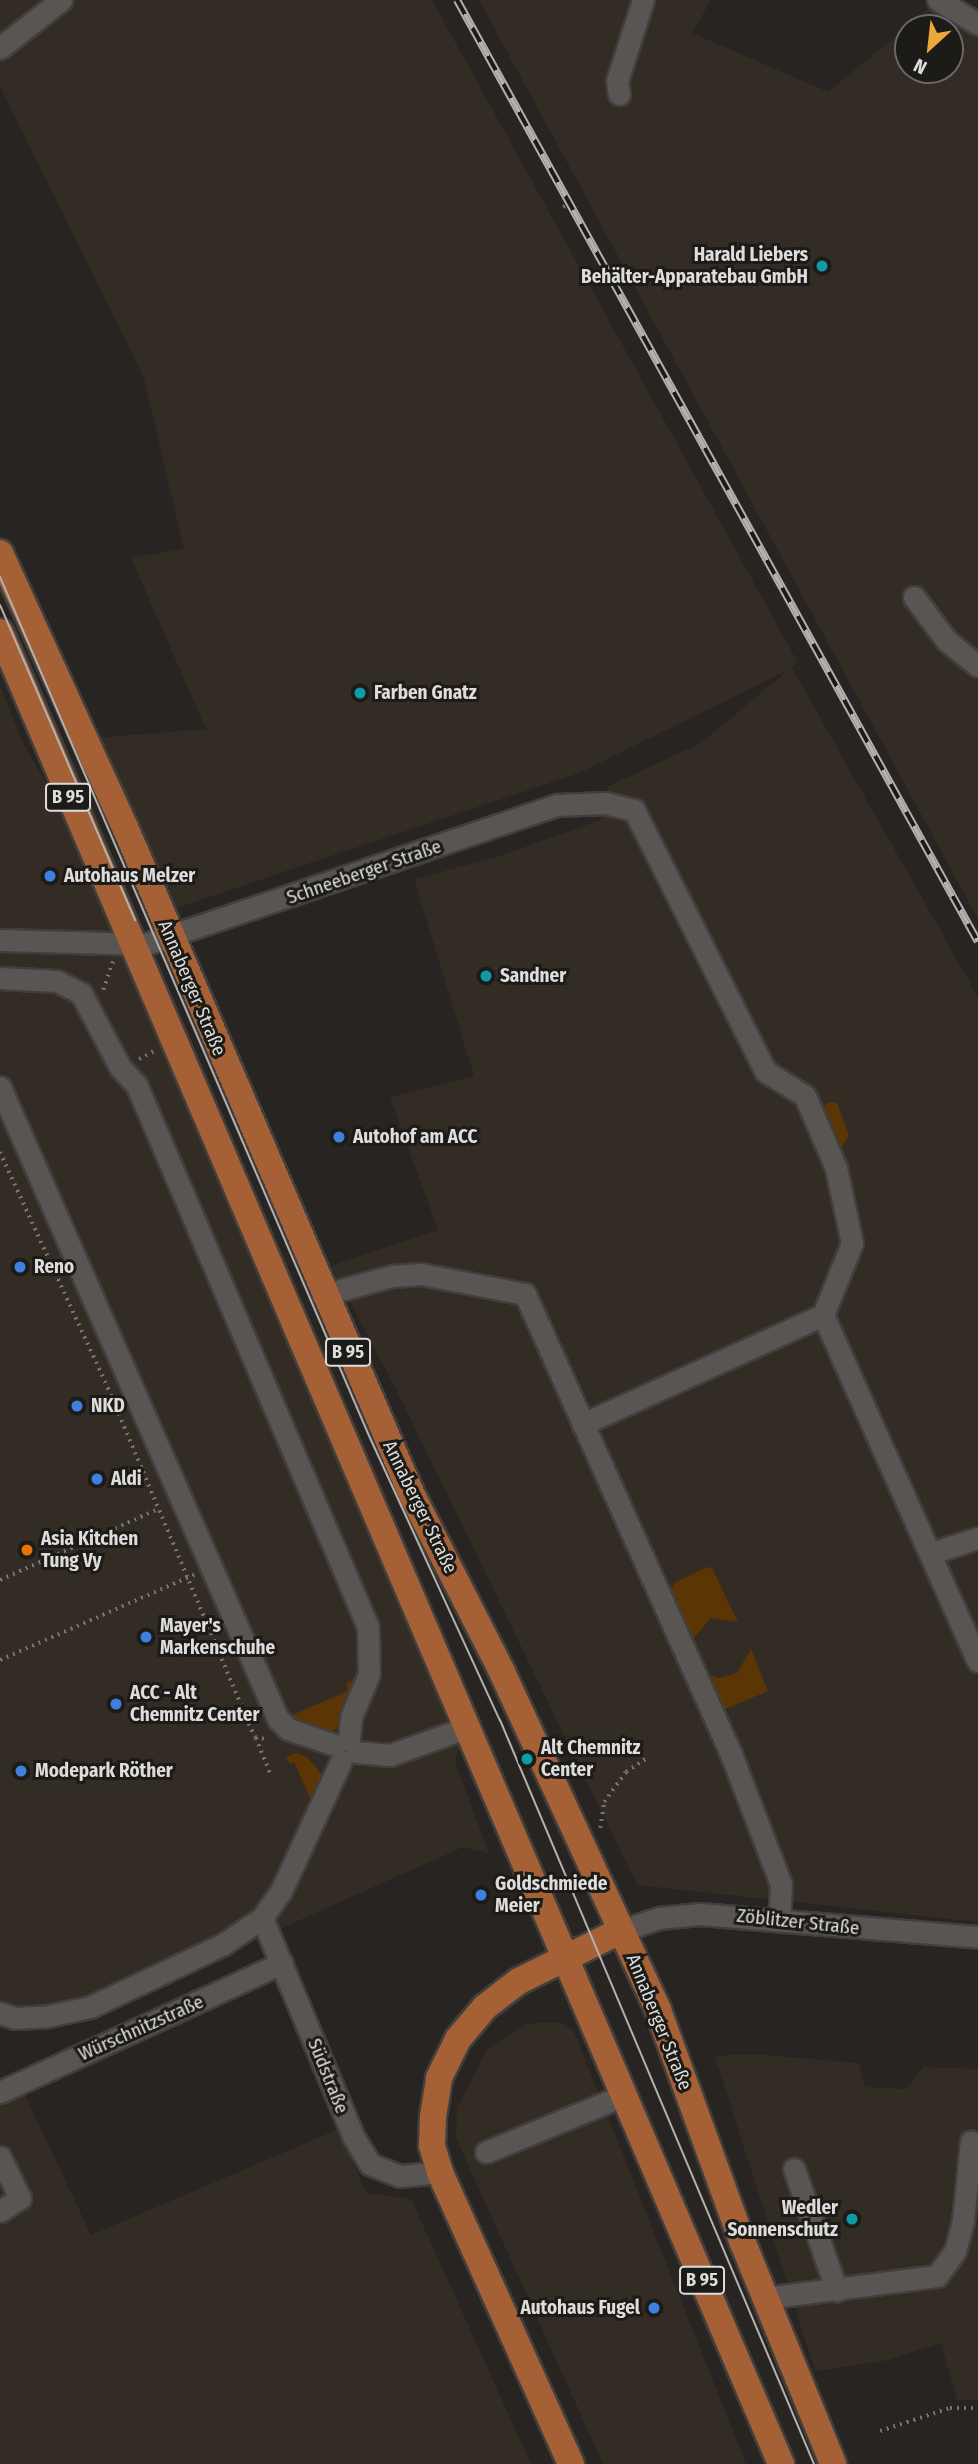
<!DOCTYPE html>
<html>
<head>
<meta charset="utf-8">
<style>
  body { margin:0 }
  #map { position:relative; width:978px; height:2464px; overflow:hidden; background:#272421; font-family:"Fira Sans Condensed",sans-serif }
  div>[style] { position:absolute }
  .built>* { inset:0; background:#332c25 }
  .green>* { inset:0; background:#5b3504 }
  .path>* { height:3.5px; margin-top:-1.75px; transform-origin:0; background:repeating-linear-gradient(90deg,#767371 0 2px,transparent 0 7px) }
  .roads { filter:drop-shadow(2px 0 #413f3d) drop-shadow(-2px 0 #413f3d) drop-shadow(0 2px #413f3d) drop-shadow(0 -2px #413f3d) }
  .minor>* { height:21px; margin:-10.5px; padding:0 10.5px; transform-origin:10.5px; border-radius:10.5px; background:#585552 }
  .major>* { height:26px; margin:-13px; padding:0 13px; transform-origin:13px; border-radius:13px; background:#a56036 }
  .tram>* { height:2px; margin:-1px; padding:0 1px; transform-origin:1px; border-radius:1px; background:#b2b1af }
  .rail>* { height:8px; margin-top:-4px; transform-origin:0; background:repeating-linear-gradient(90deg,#1d1b18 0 16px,#b2b1af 0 32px); box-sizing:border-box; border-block:2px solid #b2b1af }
  .dots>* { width:19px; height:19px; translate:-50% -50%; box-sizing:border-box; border:4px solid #1d1b18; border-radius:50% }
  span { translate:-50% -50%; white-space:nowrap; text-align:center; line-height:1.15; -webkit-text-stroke:6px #1d1b18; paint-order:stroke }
  .shield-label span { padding:2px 5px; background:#1d1b18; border:2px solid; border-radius:5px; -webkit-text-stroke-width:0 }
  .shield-label { font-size:18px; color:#dedddb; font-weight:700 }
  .poi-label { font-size:19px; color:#dedddb; font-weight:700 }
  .right { translate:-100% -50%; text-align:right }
  .left { translate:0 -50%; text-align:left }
  .street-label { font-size:19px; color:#dedddb }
  .north { position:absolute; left:894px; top:14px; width:70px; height:70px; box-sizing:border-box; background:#1d1b18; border:2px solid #6a6966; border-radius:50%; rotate:207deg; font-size:19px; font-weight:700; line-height:28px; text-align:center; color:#dedddb }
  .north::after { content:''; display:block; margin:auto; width:24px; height:32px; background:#eda83b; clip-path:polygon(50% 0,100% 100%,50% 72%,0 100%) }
</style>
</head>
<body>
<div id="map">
  <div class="built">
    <i style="clip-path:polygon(0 0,432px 0,797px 661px,792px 668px,978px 997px,978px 1922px,637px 1885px,398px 1393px,331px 1266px,438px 1230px,390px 1097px,474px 1076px,414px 879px,494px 858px,600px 820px,609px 786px,701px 743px,788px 670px,579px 773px,176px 908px,96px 738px,206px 729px,131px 558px,184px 549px,144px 378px,0 86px)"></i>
    <i style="clip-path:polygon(evenodd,479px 0,711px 0,692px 33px,828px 92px,931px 7px,978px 24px,978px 919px,479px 0,908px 28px,950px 28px,950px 70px,908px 70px,908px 28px)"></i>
    <i style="clip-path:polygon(0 686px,24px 745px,106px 884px,465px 1728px,455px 1762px,489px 1854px,463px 1847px,58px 2028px,0 2024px)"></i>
    <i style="clip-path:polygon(559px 2022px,573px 2029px,746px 2464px,603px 2464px,456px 2138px,457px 2108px,486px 2051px,525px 2024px)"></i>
    <i style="clip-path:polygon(753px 2054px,859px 2063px,865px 2087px,906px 2089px,924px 2067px,978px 2069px,978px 2400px,957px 2400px,941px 2343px,889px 2360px,815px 2371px,715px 2056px)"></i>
    <i style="clip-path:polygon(15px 2074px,91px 2235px,339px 2129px,366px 2193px,411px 2199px,531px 2464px,0 2464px,0 2080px)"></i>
  </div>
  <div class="green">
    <i style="clip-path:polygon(829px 1102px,837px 1103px,849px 1135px,841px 1149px,836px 1148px,821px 1109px)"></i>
    <i style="clip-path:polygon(707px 1567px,712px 1568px,738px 1622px,711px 1618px,691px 1641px,671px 1593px,674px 1583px)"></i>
    <i style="clip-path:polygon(751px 1649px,768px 1691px,720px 1711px,705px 1674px,720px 1678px,737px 1673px)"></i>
    <i style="clip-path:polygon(354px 1680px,342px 1723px,334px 1730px,325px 1733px,291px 1724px,284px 1709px,290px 1716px,348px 1691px,346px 1683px)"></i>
    <i style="clip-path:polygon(296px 1753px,307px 1757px,322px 1775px,312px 1802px,294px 1762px,290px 1764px,286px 1757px)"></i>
  </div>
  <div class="path">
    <i style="left:563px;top:207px;width:13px;rotate:-27deg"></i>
    <i style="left:103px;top:990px;width:31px;rotate:-71deg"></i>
    <i style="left:139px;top:1059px;width:17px;rotate:-28deg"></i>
    <i style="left:0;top:1152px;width:260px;rotate:65.4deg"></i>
    <i style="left:108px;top:1388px;width:379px;rotate:67.2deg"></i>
    <i style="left:255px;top:1737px;width:14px;rotate:12deg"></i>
    <i style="left:0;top:1580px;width:173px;rotate:-24.2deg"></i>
    <i style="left:0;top:1660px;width:212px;rotate:-23.7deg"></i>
    <i style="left:256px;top:1738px;width:40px;rotate:68deg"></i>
    <i style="left:600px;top:1828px;width:26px;rotate:-81deg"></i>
    <i style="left:604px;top:1802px;width:37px;rotate:-54deg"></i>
    <i style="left:626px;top:1772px;width:25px;rotate:-34deg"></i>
    <i style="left:880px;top:2431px;width:74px;rotate:-18.2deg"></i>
    <i style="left:950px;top:2408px;width:28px"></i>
  </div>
  <div class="roads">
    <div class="minor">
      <i style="left:938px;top:0;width:47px;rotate:31deg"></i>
      <i style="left:0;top:48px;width:78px;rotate:-38.2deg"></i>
      <i style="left:619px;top:94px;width:13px;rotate:-99deg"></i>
      <i style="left:617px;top:81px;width:85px;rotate:-72.2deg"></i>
      <i style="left:914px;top:597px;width:54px;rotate:53.3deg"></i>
      <i style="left:946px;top:640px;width:41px;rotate:39.1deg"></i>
      <i style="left:0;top:940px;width:146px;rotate:1.6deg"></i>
      <i style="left:146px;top:944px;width:434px;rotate:-18.7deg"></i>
      <i style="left:557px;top:805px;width:48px;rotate:-2.4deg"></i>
      <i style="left:605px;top:803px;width:30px;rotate:14deg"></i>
      <i style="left:634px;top:810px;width:292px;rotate:63.3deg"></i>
      <i style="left:765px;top:1071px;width:47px;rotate:32deg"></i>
      <i style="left:805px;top:1096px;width:78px;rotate:66.7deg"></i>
      <i style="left:836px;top:1168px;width:77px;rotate:78deg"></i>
      <i style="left:852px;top:1243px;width:78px;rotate:111.9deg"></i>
      <i style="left:823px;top:1315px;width:264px;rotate:155.6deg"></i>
      <i style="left:0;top:978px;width:57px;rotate:3deg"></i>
      <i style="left:57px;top:981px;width:27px;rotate:27deg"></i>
      <i style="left:81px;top:993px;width:84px;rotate:62.2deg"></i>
      <i style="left:120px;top:1067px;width:25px;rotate:48deg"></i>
      <i style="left:137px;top:1086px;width:588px;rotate:66.88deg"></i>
      <i style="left:368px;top:1627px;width:47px;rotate:88.8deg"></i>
      <i style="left:369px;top:1674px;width:47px;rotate:112.7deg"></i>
      <i style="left:351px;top:1717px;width:23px;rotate:95deg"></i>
      <i style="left:0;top:1087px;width:690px;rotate:66.26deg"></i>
      <i style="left:278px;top:1719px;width:14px;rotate:45deg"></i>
      <i style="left:288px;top:1729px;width:50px;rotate:18.8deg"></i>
      <i style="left:322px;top:1295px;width:73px;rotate:-15.2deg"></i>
      <i style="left:392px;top:1276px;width:29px;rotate:-4deg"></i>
      <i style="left:421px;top:1274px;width:106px;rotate:10.9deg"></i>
      <i style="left:525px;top:1294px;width:504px;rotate:65.88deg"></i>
      <i style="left:731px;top:1754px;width:139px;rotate:69deg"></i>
      <i style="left:781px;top:1884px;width:34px;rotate:93deg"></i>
      <i style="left:823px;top:1315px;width:379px;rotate:65.9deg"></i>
      <i style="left:931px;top:1553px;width:49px;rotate:-17.7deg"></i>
      <i style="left:356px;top:1752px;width:34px;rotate:5deg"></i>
      <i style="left:390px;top:1755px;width:80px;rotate:-19.8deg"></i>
      <i style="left:262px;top:1918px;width:236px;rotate:67.3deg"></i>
      <i style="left:353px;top:2136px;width:33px;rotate:59deg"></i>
      <i style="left:370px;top:2164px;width:32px;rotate:22deg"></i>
      <i style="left:400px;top:2176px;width:40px;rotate:-5.7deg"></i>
      <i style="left:620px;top:1931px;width:41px;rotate:-18.4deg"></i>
      <i style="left:659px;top:1918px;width:41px;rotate:-5.6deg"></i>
      <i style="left:700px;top:1914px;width:279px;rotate:4.7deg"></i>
      <i style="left:0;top:2013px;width:16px;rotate:18deg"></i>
      <i style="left:15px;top:2018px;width:33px;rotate:-3deg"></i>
      <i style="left:48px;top:2016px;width:43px;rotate:-12.1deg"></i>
      <i style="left:90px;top:2007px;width:146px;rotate:-25.2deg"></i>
      <i style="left:222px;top:1945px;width:48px;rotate:-34deg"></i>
      <i style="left:262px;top:1918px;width:33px;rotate:-55deg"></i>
      <i style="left:281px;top:1891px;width:143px;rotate:-65.2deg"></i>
      <i style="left:0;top:2092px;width:310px;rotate:-24.6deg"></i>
      <i style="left:486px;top:2152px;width:147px;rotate:-22.4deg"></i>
      <i style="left:0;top:2157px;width:46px;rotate:64deg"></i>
      <i style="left:20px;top:2198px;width:24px;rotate:147deg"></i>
      <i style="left:794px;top:2169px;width:129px;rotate:70.6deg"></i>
      <i style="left:765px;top:2298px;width:173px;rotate:-7.3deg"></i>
      <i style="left:937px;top:2276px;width:31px;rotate:-54deg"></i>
      <i style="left:955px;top:2251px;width:31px;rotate:-75deg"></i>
      <i style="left:963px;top:2221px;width:80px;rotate:-84.3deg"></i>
    </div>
    <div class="major">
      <i style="left:0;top:553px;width:301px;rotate:65.5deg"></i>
      <i style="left:125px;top:827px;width:729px;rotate:66.74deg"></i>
      <i style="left:413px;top:1497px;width:196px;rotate:63deg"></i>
      <i style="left:502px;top:1672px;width:372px;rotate:65.2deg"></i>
      <i style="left:658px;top:2010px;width:248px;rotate:70deg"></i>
      <i style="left:743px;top:2243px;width:239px;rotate:67.8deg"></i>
      <i style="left:0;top:632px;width:1992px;rotate:66.91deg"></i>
      <i style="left:571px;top:2464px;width:320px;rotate:-114.2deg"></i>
      <i style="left:440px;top:2172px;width:28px;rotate:-107deg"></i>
      <i style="left:432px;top:2145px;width:28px;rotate:-88deg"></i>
      <i style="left:433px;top:2117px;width:39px;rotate:-81deg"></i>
      <i style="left:439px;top:2078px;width:43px;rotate:-64deg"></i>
      <i style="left:458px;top:2039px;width:42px;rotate:-49.8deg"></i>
      <i style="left:485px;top:2007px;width:43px;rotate:-37.4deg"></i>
      <i style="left:519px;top:1981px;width:113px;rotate:-26.3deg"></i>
    </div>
  </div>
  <div class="tram">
    <i style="left:0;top:577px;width:937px;rotate:66.75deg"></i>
    <i style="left:370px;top:1438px;width:311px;rotate:65.3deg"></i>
    <i style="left:500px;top:1720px;width:808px;rotate:67.12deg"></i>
    <i style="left:0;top:605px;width:343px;rotate:66.8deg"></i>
  </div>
  <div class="rail">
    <i style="left:457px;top:0;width:1076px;rotate:61.05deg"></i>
  </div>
  <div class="dots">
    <i style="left:822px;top:266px;background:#0f9aa8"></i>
    <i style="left:360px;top:693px;background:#0f9aa8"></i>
    <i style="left:50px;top:876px;background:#3f7fe0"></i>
    <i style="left:486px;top:976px;background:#0f9aa8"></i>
    <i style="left:339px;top:1137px;background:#3f7fe0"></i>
    <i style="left:20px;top:1267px;background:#3f7fe0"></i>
    <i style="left:77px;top:1406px;background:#3f7fe0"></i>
    <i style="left:97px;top:1479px;background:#3f7fe0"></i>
    <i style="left:27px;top:1550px;background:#e8710a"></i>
    <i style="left:146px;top:1637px;background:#3f7fe0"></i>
    <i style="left:116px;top:1704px;background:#3f7fe0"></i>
    <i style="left:527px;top:1759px;background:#0f9aa8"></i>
    <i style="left:21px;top:1771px;background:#3f7fe0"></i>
    <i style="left:481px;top:1895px;background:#3f7fe0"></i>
    <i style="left:852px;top:2219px;background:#0f9aa8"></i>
    <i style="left:654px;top:2308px;background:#3f7fe0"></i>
  </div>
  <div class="shield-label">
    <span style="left:68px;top:797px">B 95</span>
    <span style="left:348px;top:1352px">B 95</span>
    <span style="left:702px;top:2280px">B 95</span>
  </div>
  <div class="poi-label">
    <span class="right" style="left:808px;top:266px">Harald Liebers<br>Behälter-Apparatebau GmbH</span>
    <span class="left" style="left:374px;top:693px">Farben Gnatz</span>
    <span class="left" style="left:64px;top:876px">Autohaus Melzer</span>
    <span class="left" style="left:500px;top:976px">Sandner</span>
    <span class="left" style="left:353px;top:1137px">Autohof am ACC</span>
    <span class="left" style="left:34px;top:1267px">Reno</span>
    <span class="left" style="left:91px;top:1406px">NKD</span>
    <span class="left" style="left:111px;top:1479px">Aldi</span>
    <span class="left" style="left:41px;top:1550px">Asia Kitchen<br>Tung Vy</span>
    <span class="left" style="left:160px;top:1637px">Mayer's<br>Markenschuhe</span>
    <span class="left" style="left:130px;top:1704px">ACC - Alt<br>Chemnitz Center</span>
    <span class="left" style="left:541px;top:1759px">Alt Chemnitz<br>Center</span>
    <span class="left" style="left:35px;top:1771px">Modepark Röther</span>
    <span class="left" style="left:495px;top:1895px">Goldschmiede<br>Meier</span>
    <span class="right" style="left:838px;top:2219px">Wedler<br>Sonnenschutz</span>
    <span class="right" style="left:640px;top:2308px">Autohaus Fugel</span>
  </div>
  <div class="street-label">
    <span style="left:364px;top:872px;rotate:-19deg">Schneeberger Straße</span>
    <span style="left:192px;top:988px;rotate:67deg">Annaberger Straße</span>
    <span style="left:420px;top:1507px;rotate:64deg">Annaberger Straße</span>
    <span style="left:798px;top:1922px;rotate:6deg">Zöblitzer Straße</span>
    <span style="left:659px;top:2022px;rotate:68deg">Annaberger Straße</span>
    <span style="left:141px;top:2028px;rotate:-24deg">Würschnitzstraße</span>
    <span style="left:328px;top:2076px;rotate:68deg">Südstraße</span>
  </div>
  <div class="north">N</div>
</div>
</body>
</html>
